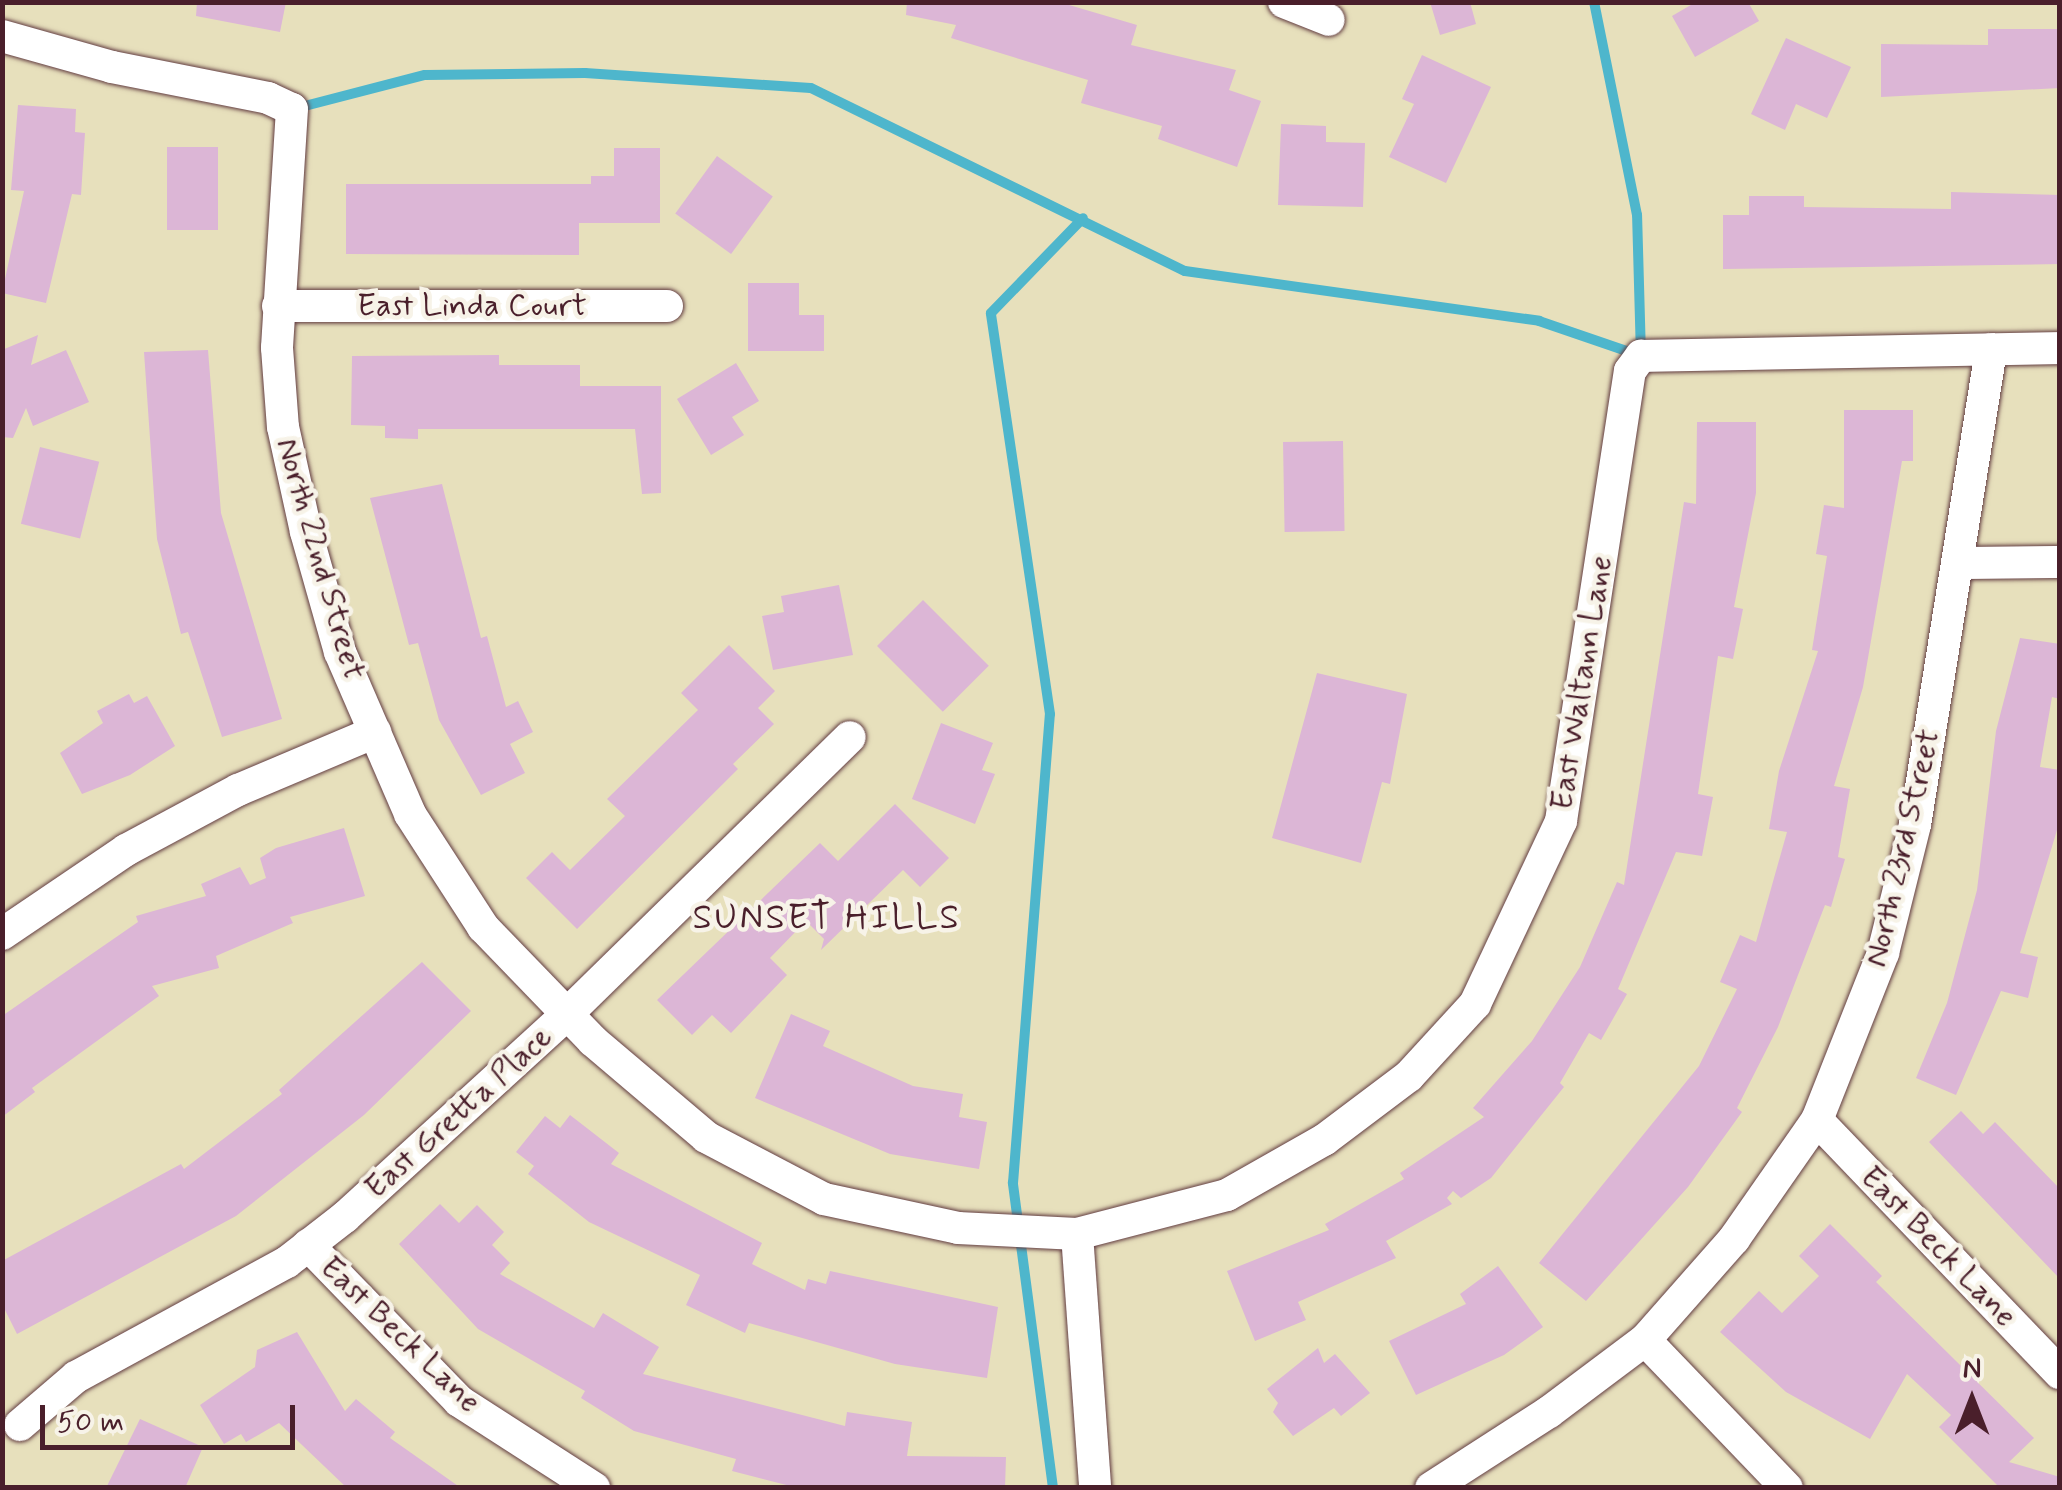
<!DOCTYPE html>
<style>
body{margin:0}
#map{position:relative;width:2062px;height:1490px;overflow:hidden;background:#e7e0bc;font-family:Mynerve,sans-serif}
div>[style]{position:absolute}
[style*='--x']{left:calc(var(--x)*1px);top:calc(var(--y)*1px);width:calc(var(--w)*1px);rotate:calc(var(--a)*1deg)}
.stream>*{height:10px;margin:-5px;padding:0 5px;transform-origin:5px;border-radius:5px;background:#4eb6cc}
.building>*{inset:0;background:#dcb6d6;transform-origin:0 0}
.roads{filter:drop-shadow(0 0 2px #623c41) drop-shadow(0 0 2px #623c41)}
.minor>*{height:32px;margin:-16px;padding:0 16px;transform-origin:16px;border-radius:16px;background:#fff}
span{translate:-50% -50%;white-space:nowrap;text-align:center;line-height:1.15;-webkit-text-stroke:9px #f7f3e8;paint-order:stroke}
.street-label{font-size:32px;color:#4a1f2b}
.neighbourhood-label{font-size:35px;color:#4a1f2b;letter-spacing:2.5px}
.frame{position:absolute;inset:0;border:5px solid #4a1f2b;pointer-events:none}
.north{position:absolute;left:1922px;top:1350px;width:100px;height:100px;-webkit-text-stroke:8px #f7f3e8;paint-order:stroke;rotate:0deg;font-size:28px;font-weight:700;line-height:40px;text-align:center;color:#4a1f2b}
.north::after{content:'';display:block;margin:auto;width:35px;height:45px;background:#4a1f2b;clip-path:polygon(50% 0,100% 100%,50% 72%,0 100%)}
.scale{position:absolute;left:40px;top:1405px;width:255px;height:45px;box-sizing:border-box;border:5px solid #4a1f2b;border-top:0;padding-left:12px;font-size:30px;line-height:35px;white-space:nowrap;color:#4a1f2b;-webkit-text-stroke:8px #f7f3e8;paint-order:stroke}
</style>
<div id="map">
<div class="stream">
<i style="--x:297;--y:108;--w:132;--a:-14.5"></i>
<i style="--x:425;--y:75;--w:160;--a:-0.7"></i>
<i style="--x:585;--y:73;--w:226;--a:3.8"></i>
<i style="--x:811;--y:88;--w:416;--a:26.1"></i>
<i style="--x:1185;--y:271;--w:358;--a:8"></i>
<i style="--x:1539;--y:321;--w:108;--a:18.9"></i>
<i style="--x:1641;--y:356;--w:141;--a:-91.6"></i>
<i style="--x:1637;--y:215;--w:217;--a:-101.4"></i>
<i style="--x:1053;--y:1488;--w:308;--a:-97.5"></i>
<i style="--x:1013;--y:1183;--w:470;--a:-85.5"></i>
<i style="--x:1050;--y:714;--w:405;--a:-98.4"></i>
<i style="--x:991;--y:313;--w:132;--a:-45.9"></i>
</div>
<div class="building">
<i style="clip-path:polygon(197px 2px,286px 2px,280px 32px,196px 16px)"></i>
<i style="clip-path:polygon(907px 2px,1059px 2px,1137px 25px,1131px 45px,1236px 70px,1229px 90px,1261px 101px,1237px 167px,1158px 139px,1162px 126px,1081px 103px,1088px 80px,951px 38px,956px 25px,906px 15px)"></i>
<i style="clip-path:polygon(1430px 2px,1470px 2px,1476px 24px,1440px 35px)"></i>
<i style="clip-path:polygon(1696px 2px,1748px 2px,1759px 21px,1695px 57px,1672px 16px)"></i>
<i style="clip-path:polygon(1988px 29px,2060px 29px,2060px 88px,1881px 97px,1881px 44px,1988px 45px)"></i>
<i style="clip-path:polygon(1786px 38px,1851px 67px,1827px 118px,1796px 104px,1785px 130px,1751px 114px)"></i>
<i style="clip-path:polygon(1422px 55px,1491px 87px,1446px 183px,1389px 157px,1414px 104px,1402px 99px)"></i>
<i style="clip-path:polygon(18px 105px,76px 109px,75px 132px,85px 133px,81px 195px,72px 194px,46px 303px,2px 293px,24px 191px,11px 190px)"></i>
<i style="clip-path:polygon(1281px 124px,1326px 126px,1326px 142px,1365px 143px,1363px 207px,1278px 205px)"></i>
<i style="left:167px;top:147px;width:51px;height:83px"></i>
<i style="clip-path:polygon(614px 148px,660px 148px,660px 223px,579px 223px,579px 255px,346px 254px,346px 184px,591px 184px,591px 176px,614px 176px)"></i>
<i style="left:717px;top:156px;width:69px;height:71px;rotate:36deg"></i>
<i style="clip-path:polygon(1951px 192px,2060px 195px,2060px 264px,1723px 269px,1723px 215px,1749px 215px,1749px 196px,1804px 196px,1804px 207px,1951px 209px)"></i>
<i style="clip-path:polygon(748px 283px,799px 283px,799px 315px,824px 315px,824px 351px,748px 351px)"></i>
<i style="clip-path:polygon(38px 335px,31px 365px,66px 350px,89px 402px,33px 426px,26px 408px,13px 438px,2px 437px,2px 350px)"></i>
<i style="clip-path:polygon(208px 350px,221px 513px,282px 719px,222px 737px,188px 632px,181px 634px,157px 539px,144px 352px)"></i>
<i style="clip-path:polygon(499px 355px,499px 365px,580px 365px,580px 386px,661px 386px,661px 493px,642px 494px,635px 429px,418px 429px,418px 439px,385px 438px,385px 426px,351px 425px,352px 356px)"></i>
<i style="clip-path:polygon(736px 363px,759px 401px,732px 417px,744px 435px,711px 455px,677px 399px)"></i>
<i style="clip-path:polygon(1844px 410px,1913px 410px,1913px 461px,1902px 461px,1863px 687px,1834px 786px,1850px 789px,1838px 857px,1845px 859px,1831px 907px,1825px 905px,1778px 1027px,1737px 1108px,1742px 1112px,1688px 1187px,1586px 1301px,1539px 1263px,1699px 1066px,1737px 989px,1720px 982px,1740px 935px,1756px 942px,1787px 832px,1769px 829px,1779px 771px,1818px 651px,1812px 650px,1827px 556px,1816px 554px,1824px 505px,1844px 508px)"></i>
<i style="clip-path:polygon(1697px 422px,1756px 422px,1756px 493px,1734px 607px,1743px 609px,1733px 659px,1718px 656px,1698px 794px,1713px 797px,1702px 856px,1676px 852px,1618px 989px,1627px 994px,1601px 1040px,1589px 1033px,1560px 1083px,1564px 1087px,1491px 1178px,1461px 1198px,1453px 1191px,1447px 1198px,1452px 1204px,1386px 1241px,1396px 1258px,1298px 1302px,1306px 1320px,1255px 1341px,1227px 1271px,1329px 1230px,1325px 1224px,1404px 1179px,1400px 1173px,1484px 1117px,1473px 1108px,1532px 1041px,1580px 967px,1617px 882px,1624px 885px,1684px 502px,1696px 504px)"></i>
<i style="left:1343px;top:441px;width:90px;height:60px;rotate:89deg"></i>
<i style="left:40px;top:447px;width:61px;height:79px;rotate:14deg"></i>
<i style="clip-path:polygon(442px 484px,481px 638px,487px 636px,506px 707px,518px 701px,533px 732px,510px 744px,525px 773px,481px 795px,439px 720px,418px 643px,409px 645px,370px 498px)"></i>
<i style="clip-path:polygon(839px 585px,853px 655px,773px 670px,762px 616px,784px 612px,781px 596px)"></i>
<i style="left:923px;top:600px;width:93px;height:65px;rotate:45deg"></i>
<i style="clip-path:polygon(2020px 638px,2060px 644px,2060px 699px,2052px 697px,2040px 767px,2060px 770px,2060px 820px,2020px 953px,2038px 957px,2028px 998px,2001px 991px,1956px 1095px,1916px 1078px,1947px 1003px,1977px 890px,1996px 731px)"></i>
<i style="clip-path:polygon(729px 645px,775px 691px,758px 708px,774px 724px,733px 764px,738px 769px,577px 929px,526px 878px,552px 852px,570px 870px,625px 816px,607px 799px,698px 710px,681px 693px)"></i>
<i style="clip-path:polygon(1317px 673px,1407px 694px,1390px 784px,1382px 782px,1361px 863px,1272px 838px)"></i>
<i style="clip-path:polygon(129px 694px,134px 703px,147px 696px,175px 746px,130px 775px,82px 794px,60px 753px,103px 723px,97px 711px)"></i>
<i style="clip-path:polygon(941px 723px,993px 743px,982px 770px,995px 774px,975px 824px,912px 799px)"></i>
<i style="clip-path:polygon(895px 804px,949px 858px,920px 887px,903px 870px,821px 950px,824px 939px,806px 921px,770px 958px,787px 975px,731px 1033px,712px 1015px,692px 1035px,657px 1000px,820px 843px,838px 861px)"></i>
<i style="clip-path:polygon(344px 828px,365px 896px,290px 917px,293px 923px,216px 956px,219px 968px,152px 986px,159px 996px,32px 1088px,35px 1092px,2px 1117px,2px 1016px,138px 922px,136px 916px,206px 896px,201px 884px,240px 867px,250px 885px,266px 878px,260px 858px,276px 848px)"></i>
<i style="clip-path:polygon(422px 962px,471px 1011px,364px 1115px,236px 1216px,17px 1334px,2px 1304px,2px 1261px,181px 1164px,184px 1169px,282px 1094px,279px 1090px)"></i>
<i style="clip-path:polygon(791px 1014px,830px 1031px,823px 1046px,913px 1086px,963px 1094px,959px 1117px,987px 1122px,979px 1169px,890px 1154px,755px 1098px)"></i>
<i style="clip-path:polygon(1961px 1111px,1983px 1134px,1995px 1122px,2060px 1189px,2060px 1279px,1929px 1142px)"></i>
<i style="clip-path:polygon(570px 1115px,619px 1153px,611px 1164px,762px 1243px,752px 1264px,805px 1290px,808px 1279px,826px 1284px,830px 1271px,998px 1307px,987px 1378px,895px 1364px,749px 1323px,745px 1333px,686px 1305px,700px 1275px,589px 1222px,528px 1174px,534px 1166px,516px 1152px,545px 1116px,560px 1128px)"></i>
<i style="clip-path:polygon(440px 1204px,459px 1223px,477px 1205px,504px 1232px,492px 1245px,510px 1263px,500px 1274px,594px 1328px,603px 1313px,659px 1347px,643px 1374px,845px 1426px,847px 1412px,912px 1422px,907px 1456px,1006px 1457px,1005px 1488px,798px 1488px,732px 1471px,736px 1459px,634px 1431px,581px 1398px,585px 1391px,478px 1329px,399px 1244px)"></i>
<i style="clip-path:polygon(1830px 1224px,1882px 1276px,1876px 1282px,2034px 1438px,2009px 1462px,2060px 1477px,2060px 1488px,2000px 1488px,1939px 1427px,1951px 1415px,1907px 1374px,1870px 1439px,1786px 1392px,1720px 1332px,1759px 1291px,1782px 1313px,1819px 1276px,1799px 1256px)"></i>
<i style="clip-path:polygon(1498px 1266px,1543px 1327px,1504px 1355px,1416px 1395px,1389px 1341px,1466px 1304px,1460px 1294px)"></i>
<i style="clip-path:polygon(297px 1332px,345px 1411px,356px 1399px,395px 1432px,390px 1438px,461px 1488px,347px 1488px,279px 1423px,246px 1442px,241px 1434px,224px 1444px,200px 1405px,255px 1367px,257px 1350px)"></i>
<i style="clip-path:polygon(1318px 1348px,1324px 1363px,1335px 1354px,1370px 1393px,1341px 1416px,1334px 1408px,1293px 1436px,1273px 1412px,1278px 1403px,1267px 1389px)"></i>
<i style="clip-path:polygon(140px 1419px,203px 1447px,185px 1488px,106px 1488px)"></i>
</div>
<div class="roads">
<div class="minor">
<i style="--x:1284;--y:2;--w:48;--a:21.8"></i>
<i style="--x:2;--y:36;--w:114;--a:15.7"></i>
<i style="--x:112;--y:67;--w:159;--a:11.2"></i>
<i style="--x:268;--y:98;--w:26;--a:25"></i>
<i style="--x:292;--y:109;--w:239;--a:93.6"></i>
<i style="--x:277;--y:348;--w:79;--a:85.7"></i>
<i style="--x:283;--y:427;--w:107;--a:77.6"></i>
<i style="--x:306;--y:532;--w:125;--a:74.2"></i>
<i style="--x:340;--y:652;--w:176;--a:66.6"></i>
<i style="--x:410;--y:814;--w:135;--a:57.1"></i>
<i style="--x:483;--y:927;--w:158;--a:46"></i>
<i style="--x:593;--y:1041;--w:148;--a:40.3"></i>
<i style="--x:706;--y:1137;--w:133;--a:27.7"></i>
<i style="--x:824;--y:1199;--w:137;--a:12.2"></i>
<i style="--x:958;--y:1228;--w:119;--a:2.9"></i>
<i style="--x:1077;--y:1234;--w:155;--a:-14.6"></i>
<i style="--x:1227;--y:1195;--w:112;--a:-29.6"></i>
<i style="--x:1324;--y:1140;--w:106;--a:-37"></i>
<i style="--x:1409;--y:1076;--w:98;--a:-47.5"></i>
<i style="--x:1475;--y:1004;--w:202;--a:-64.8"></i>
<i style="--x:1561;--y:821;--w:455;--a:-81.3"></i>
<i style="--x:1630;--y:371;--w:19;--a:-54"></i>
<i style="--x:1641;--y:356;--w:419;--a:-1.1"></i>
<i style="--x:278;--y:306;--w:389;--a:0"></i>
<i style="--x:1960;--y:563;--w:100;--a:-0.6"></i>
<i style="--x:2;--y:934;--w:150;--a:-34.1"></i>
<i style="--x:126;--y:850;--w:127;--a:-28.2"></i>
<i style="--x:238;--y:790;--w:149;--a:-22.9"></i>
<i style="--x:1817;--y:1120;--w:351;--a:46.2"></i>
<i style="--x:1077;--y:1234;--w:255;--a:85.9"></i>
<i style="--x:308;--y:1245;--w:217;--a:45.9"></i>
<i style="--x:459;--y:1401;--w:161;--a:32.8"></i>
<i style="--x:1645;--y:1340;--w:205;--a:46.2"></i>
<i style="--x:20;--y:1425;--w:74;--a:-40.6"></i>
<i style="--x:76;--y:1377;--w:240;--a:-28.6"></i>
<i style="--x:287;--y:1262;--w:73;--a:-37.8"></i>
<i style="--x:345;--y:1217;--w:299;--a:-42.4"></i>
<i style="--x:566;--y:1015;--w:397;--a:-44.4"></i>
<i style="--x:1431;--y:1488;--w:140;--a:-32.8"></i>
<i style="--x:1549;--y:1412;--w:120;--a:-36.9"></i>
<i style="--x:1645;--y:1340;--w:135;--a:-48.6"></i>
<i style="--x:1734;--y:1239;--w:145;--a:-55.1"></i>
<i style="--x:1817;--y:1120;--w:180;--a:-68.4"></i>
<i style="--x:1883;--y:953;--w:132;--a:-76"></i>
<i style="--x:1915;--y:825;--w:482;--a:-80.9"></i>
</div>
</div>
<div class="street-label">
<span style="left:472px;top:306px">East Linda Court</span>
<span style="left:320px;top:559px;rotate:74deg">North 22nd Street</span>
<span style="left:1582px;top:683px;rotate:-81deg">East Waltann Lane</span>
<span style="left:1903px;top:848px;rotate:-77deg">North 23rd Street</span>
<span style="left:459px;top:1113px;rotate:-42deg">East Gretta Place</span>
<span style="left:1938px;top:1247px;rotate:46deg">East Beck Lane</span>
<span style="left:400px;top:1335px;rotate:44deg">East Beck Lane</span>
</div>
<div class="neighbourhood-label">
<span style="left:827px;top:918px">SUNSET HILLS</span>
</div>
<div class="frame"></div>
<div class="north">N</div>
<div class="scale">50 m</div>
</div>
